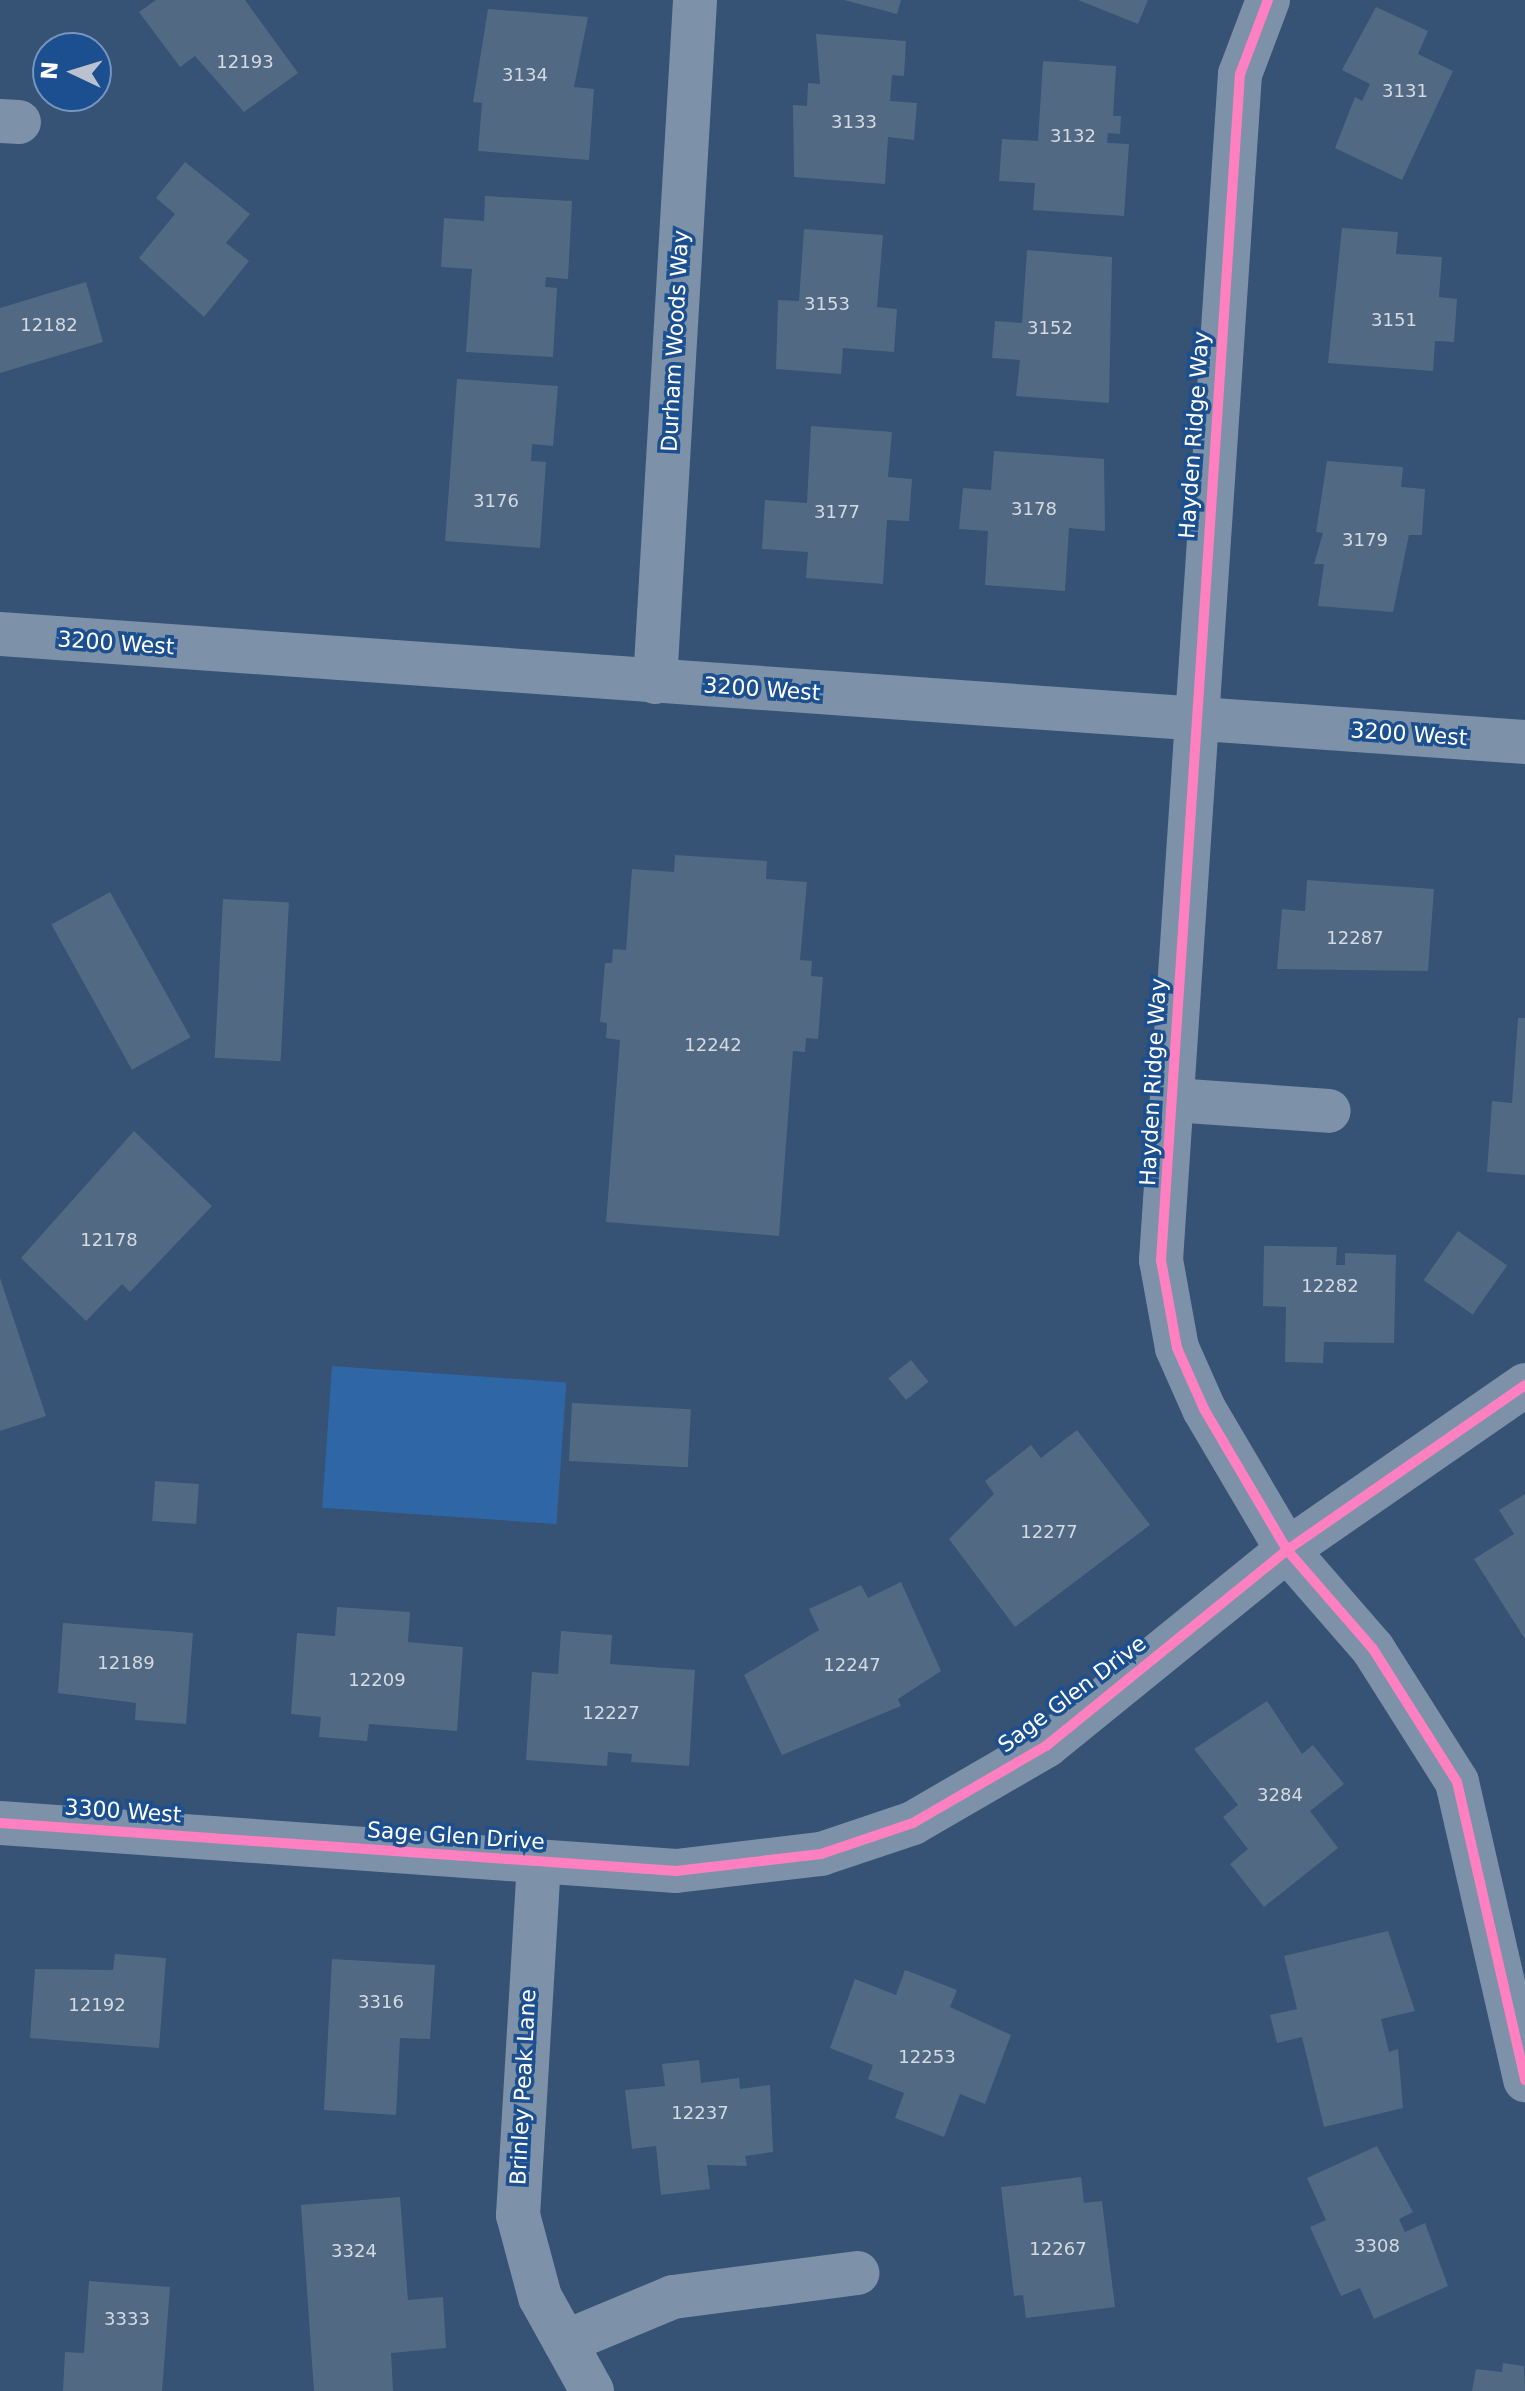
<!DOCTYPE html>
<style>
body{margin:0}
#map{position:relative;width:1525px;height:2391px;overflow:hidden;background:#365274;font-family:"DejaVu Sans",sans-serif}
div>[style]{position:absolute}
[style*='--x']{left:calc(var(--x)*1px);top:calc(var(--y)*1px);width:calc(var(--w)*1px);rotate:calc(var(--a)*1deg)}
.green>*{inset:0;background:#2f66a5;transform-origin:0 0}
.building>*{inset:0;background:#526984;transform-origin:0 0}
.minor>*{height:44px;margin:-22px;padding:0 22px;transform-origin:22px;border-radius:22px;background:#7d92a8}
.cycleway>*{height:10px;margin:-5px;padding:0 5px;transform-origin:5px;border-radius:5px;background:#ff80c0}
span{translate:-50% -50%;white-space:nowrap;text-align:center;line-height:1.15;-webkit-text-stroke:7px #1b4f8f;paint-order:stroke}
.number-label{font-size:18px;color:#d4dae0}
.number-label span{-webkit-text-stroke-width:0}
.street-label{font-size:22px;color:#fff}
.north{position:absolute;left:32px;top:32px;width:80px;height:80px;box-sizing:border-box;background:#1b4f8f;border:2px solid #7695bc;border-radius:50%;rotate:274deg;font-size:22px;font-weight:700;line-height:32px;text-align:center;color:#fff}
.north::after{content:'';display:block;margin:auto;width:28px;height:36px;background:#b9c2ce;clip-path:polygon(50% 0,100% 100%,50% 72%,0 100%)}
</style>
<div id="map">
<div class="green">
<i style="left:332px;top:1366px;width:235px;height:142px;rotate:4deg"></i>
</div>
<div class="building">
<i style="clip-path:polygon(156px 0,245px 0,298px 73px,244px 112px,195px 56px,180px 67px,139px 12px)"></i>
<i style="clip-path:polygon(844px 0,901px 0,897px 14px)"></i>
<i style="clip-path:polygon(1078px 0,1148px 0,1138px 24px)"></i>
<i style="clip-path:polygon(1376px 7px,1428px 31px,1418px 54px,1453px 71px,1402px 180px,1335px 148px,1355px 97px,1362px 101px,1370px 84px,1342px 70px)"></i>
<i style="clip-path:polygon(488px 9px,588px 17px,574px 87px,594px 89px,589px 160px,478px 151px,482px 103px,473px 102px)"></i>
<i style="clip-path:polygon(816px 34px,906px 41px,904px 76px,892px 75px,890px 101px,917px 103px,914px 140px,888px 137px,885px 184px,794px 177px,793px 105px,807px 106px,808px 83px,820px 84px)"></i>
<i style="clip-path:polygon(1043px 61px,1116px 66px,1113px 116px,1121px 116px,1120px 134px,1108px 133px,1107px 143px,1129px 144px,1124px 216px,1033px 210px,1035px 183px,999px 181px,1002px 139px,1038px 141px)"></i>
<i style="clip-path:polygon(185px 162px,250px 214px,226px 243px,249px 261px,204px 317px,139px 258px,175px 214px,156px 198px)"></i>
<i style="clip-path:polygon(485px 196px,572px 201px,568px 279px,546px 277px,545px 287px,557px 288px,553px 357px,466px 352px,472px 269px,441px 267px,444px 218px,484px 221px)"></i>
<i style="clip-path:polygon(1342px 228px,1398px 232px,1396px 254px,1442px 257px,1439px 297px,1457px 299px,1454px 342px,1435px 341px,1433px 371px,1328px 363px)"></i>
<i style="clip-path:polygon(804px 229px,883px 235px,877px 307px,897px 309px,894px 352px,843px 348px,841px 374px,776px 369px,778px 300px,799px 301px)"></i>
<i style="clip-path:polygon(1027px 250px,1112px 257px,1109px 403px,1016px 396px,1020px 360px,992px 358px,995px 321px,1022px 323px)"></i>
<i style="clip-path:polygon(86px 282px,103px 342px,0 373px,0 308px)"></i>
<i style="clip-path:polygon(457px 379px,558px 386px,553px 446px,532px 444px,531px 461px,546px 462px,540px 548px,445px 541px)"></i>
<i style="clip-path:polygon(811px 426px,892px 432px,888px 477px,912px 479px,909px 521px,887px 520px,883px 584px,806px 578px,808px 552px,762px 549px,765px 500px,807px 503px)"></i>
<i style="clip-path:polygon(994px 451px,1104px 459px,1105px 531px,1069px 528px,1065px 591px,985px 585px,988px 531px,959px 529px,963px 488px,991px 490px)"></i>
<i style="clip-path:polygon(1327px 461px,1403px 467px,1401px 487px,1425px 489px,1422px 535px,1409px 535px,1393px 612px,1318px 606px,1324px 564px,1314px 564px,1323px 533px,1316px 532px)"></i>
<i style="clip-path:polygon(675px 855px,767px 861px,766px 879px,807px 882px,800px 960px,812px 961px,811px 976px,823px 977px,818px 1039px,806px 1038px,805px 1052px,793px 1051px,779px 1236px,606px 1222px,620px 1040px,606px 1038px,607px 1023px,600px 1022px,605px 963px,612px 963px,613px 949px,626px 950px,632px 869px,674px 872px)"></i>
<i style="clip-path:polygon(1307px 880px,1434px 889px,1428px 971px,1277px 969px,1282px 909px,1305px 911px)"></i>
<i style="left:110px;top:892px;width:166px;height:67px;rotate:61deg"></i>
<i style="left:223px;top:899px;width:66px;height:159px;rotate:3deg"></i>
<i style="clip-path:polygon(1518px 1018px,1525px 1018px,1525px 1175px,1487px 1172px,1492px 1101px,1512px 1103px)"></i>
<i style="clip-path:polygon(134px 1131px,212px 1206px,130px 1292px,122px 1284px,86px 1321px,21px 1258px)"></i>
<i style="left:1458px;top:1231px;width:60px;height:60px;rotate:35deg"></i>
<i style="clip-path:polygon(1264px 1246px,1337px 1247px,1336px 1265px,1345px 1265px,1345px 1253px,1396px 1255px,1394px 1343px,1324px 1342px,1323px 1363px,1285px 1362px,1286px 1307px,1263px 1306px)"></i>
<i style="clip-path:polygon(0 1278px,46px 1416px,0 1431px)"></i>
<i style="left:911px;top:1360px;width:28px;height:29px;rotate:51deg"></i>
<i style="left:572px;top:1403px;width:119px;height:58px;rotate:3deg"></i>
<i style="clip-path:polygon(1077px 1430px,1150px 1525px,1015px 1627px,949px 1539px,994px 1494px,985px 1481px,1031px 1445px,1041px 1458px)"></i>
<i style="left:155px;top:1481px;width:44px;height:40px;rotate:4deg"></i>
<i style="clip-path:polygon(1525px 1494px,1525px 1639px,1474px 1559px,1514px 1534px,1499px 1510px)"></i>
<i style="clip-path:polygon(901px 1582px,941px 1671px,898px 1699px,901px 1706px,782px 1755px,744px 1675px,819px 1630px,809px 1609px,861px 1585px,868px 1598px)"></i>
<i style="clip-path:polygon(337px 1607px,410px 1612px,408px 1642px,463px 1647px,457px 1731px,369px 1724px,367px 1741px,319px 1737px,321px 1717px,291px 1714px,297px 1633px,335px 1636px)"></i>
<i style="clip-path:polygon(63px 1623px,193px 1633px,186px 1724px,135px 1720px,136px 1703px,58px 1693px)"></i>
<i style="clip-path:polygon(561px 1631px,612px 1635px,610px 1664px,695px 1670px,689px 1766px,631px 1762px,632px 1754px,608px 1752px,607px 1766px,526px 1760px,532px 1672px,558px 1674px)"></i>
<i style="clip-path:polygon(1267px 1701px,1302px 1754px,1313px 1745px,1344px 1784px,1310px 1811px,1338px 1848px,1264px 1907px,1230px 1864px,1248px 1849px,1223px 1817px,1238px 1805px,1194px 1749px)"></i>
<i style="clip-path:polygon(1388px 1931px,1415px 2011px,1381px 2019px,1389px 2052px,1398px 2049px,1403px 2108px,1324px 2127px,1302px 2037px,1277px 2043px,1270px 2015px,1297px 2009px,1284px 1956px)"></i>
<i style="clip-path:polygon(115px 1954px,166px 1958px,159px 2048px,30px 2038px,35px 1969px,113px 1970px)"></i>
<i style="clip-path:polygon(332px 1959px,435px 1965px,430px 2039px,400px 2038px,396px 2115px,324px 2110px)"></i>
<i style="clip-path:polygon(905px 1970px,957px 1990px,950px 2007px,1011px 2035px,985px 2104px,960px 2094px,944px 2137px,895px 2118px,904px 2093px,868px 2079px,873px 2065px,830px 2048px,855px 1979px,896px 1995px)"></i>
<i style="clip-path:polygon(699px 2060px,701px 2083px,739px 2078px,740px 2089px,770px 2085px,773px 2152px,745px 2156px,747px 2166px,707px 2165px,710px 2189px,661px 2195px,656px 2146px,632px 2149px,625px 2090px,665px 2086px,662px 2064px)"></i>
<i style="clip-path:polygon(1377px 2146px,1413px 2212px,1399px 2219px,1405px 2232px,1425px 2223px,1448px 2286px,1374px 2319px,1360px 2288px,1341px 2296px,1310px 2227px,1326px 2220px,1307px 2178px)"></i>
<i style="clip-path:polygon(1081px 2177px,1084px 2203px,1102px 2201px,1115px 2307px,1026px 2318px,1023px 2295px,1014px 2296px,1001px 2187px)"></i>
<i style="clip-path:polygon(400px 2197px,408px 2300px,443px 2297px,446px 2348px,391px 2353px,393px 2391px,314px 2391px,301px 2205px)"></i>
<i style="clip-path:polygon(89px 2281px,170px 2287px,162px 2391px,63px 2391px,65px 2352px,84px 2353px)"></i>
<i style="clip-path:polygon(1503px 2363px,1524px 2366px,1525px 2391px,1472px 2391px,1476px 2369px,1502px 2372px)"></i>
</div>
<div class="minor">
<i style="--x:1268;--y:0;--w:79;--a:110.7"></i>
<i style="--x:1240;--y:74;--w:1189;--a:93.81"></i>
<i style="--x:1161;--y:1260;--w:89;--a:79.7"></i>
<i style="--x:1177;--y:1348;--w:67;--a:66.1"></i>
<i style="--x:1204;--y:1409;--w:164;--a:59.5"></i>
<i style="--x:1287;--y:1550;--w:131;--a:49"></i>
<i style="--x:1373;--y:1649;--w:157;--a:57.7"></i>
<i style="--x:1457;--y:1782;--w:306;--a:77.1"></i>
<i style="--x:0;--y:121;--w:19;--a:3"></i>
<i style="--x:0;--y:634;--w:1529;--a:4.05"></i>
<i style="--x:655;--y:682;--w:683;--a:-86.64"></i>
<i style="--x:1173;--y:1100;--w:156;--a:4"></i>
<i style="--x:0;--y:1823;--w:678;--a:4.06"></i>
<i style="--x:676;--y:1871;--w:146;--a:-6.7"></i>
<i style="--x:821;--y:1854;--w:97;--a:-18.6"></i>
<i style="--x:913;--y:1823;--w:154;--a:-30.1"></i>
<i style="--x:1046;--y:1746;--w:311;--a:-39.1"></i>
<i style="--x:1287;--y:1550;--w:290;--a:-34.7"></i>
<i style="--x:539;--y:1862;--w:354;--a:93.4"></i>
<i style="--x:518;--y:2215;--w:85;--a:75"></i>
<i style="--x:540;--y:2297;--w:107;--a:61"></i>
<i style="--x:565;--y:2342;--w:117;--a:-22.6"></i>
<i style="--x:673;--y:2297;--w:186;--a:-7.4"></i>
</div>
<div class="cycleway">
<i style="--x:1268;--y:0;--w:79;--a:110.7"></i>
<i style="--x:1240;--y:74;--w:1189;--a:93.81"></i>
<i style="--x:1161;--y:1260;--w:89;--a:79.7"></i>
<i style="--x:1177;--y:1348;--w:67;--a:66.1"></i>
<i style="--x:1204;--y:1409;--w:164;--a:59.5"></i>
<i style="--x:1287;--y:1550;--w:131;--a:49"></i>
<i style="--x:1373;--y:1649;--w:157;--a:57.7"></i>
<i style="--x:1457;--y:1782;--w:306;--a:77.1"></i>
<i style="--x:0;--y:1823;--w:678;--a:4.06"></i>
<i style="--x:676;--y:1871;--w:146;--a:-6.7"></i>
<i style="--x:821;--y:1854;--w:97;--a:-18.6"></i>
<i style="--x:913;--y:1823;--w:154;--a:-30.1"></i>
<i style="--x:1046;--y:1746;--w:311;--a:-39.1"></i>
<i style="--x:1287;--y:1550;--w:290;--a:-34.7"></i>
</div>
<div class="number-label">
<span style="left:245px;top:62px">12193</span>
<span style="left:525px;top:75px">3134</span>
<span style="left:1405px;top:91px">3131</span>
<span style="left:854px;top:122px">3133</span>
<span style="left:1073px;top:136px">3132</span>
<span style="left:827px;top:304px">3153</span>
<span style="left:1394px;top:320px">3151</span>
<span style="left:49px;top:325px">12182</span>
<span style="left:1050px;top:328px">3152</span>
<span style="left:496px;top:501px">3176</span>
<span style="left:1034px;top:509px">3178</span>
<span style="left:837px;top:512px">3177</span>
<span style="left:1365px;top:540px">3179</span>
<span style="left:1355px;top:938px">12287</span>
<span style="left:713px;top:1045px">12242</span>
<span style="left:109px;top:1240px">12178</span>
<span style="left:1330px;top:1286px">12282</span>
<span style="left:1049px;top:1532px">12277</span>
<span style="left:126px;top:1663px">12189</span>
<span style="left:852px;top:1665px">12247</span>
<span style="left:377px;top:1680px">12209</span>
<span style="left:611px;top:1713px">12227</span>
<span style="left:1280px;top:1795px">3284</span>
<span style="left:381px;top:2002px">3316</span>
<span style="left:97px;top:2005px">12192</span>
<span style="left:927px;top:2057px">12253</span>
<span style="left:700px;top:2113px">12237</span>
<span style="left:1377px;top:2246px">3308</span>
<span style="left:1058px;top:2249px">12267</span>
<span style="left:354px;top:2251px">3324</span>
<span style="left:127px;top:2319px">3333</span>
</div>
<div class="street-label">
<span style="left:675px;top:341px;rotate:-87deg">Durham Woods Way</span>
<span style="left:1194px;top:435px;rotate:-86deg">Hayden Ridge Way</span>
<span style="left:116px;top:643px;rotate:4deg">3200 West</span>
<span style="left:762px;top:689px;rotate:4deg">3200 West</span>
<span style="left:1409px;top:734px;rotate:4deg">3200 West</span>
<span style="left:1153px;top:1082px;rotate:-87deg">Hayden Ridge Way</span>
<span style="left:1072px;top:1694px;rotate:-37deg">Sage Glen Drive</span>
<span style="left:123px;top:1811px;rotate:4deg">3300 West</span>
<span style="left:456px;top:1836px;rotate:4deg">Sage Glen Drive</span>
<span style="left:523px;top:2087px;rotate:-87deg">Brinley Peak Lane</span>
</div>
<div class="north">N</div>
</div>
